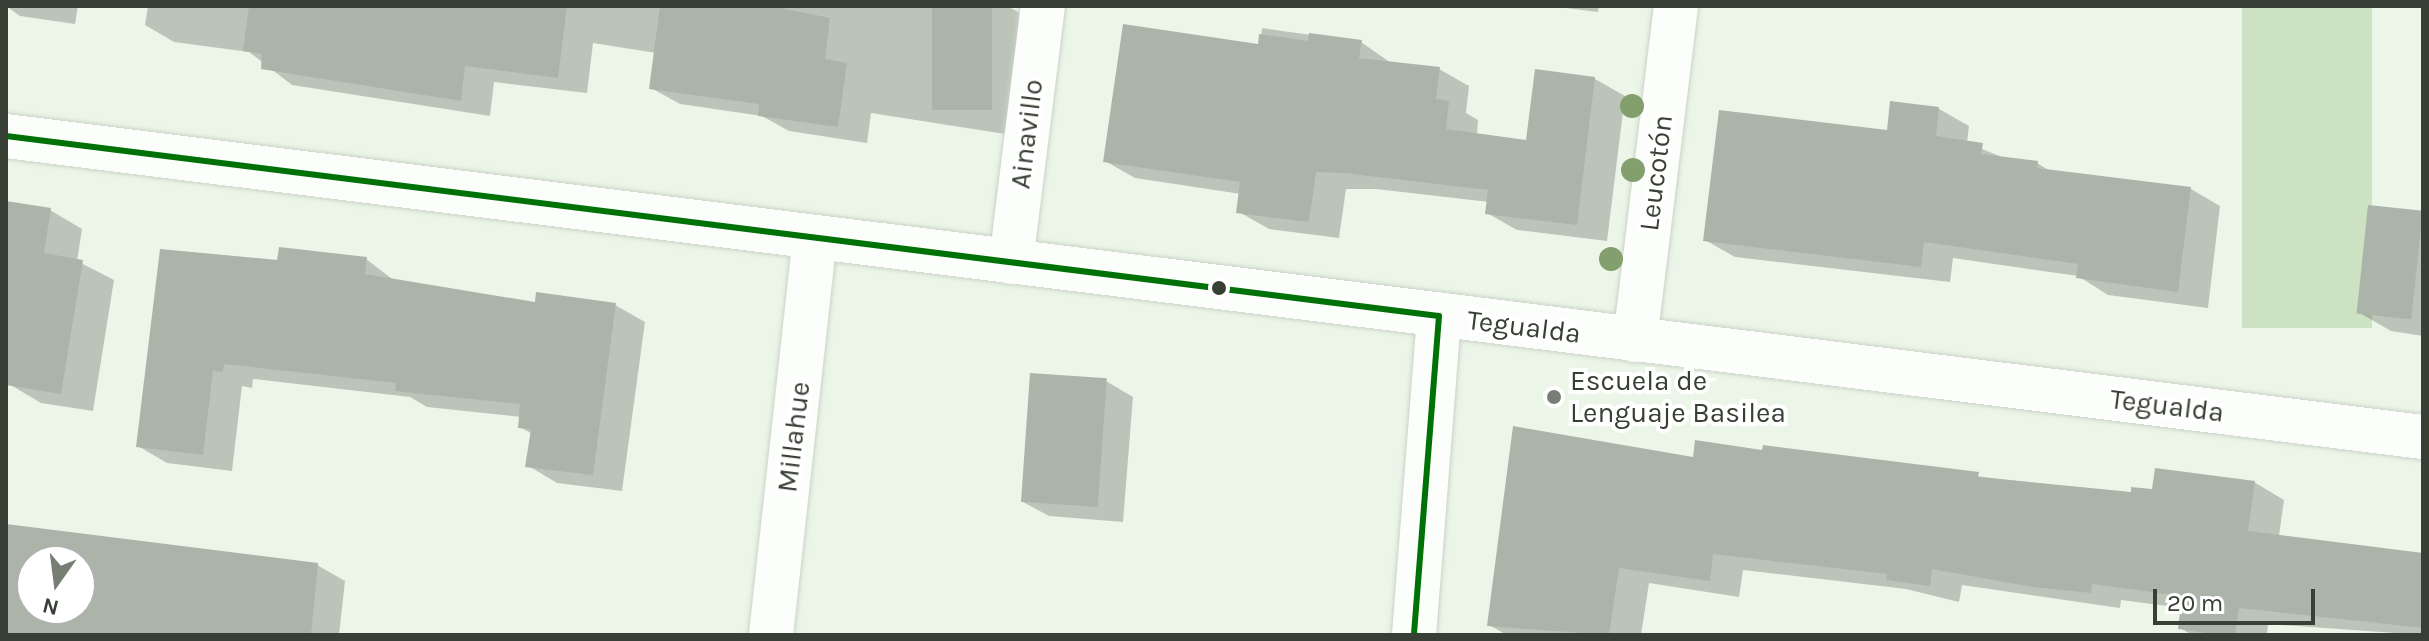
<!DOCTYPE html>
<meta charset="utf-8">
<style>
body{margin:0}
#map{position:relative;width:2429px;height:641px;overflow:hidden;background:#ecf6e8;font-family:Karla,sans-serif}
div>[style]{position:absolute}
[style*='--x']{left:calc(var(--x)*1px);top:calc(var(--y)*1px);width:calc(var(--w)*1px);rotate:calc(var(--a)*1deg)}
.green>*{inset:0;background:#cde2c3;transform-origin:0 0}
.shadow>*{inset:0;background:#0003}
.building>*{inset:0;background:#acb4a9;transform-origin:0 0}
.roads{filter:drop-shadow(0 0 2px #cbd3c8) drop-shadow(0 0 2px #cbd3c8)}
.minor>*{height:44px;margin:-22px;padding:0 22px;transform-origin:22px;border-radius:22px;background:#fcfefc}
.bus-1>*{height:6px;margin:-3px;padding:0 3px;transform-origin:3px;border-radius:3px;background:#007106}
.trees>*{width:24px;height:24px;margin:-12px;border-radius:50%;background:#829f6d}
.dots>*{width:22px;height:22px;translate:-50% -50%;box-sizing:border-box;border:4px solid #fff;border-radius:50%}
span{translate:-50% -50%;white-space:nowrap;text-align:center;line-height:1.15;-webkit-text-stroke:8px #fff;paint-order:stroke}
.street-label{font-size:28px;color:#383f35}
.poi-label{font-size:28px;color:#383f35}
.left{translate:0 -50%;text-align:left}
.frame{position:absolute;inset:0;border:8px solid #383f35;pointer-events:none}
.north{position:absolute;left:16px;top:545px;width:80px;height:80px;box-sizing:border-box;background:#fff;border:2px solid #afb2ae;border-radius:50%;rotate:194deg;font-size:22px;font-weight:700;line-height:32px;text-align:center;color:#383f35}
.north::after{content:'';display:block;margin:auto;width:28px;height:36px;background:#777f74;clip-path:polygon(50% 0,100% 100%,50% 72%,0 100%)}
.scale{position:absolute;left:2153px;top:589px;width:162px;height:36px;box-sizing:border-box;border:4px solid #383f35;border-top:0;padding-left:10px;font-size:24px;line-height:28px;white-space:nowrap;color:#383f35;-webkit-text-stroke:6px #fff;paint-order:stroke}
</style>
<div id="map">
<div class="green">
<i style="left:2242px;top:6px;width:130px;height:322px"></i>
</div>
<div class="shadow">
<i style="clip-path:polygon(6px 6px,78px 6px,75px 24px,20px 16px)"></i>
<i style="clip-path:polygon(148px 6px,1007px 6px,1022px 14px,1005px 134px,871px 113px,867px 143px,789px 131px,762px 116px,680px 104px,651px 88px,656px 53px,593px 43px,587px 93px,494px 82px,490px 116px,292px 85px,249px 52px,174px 42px,145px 25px)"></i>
<i style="clip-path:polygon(1549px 6px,1599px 6px,1598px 12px)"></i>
<i style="clip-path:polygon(1262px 28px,1361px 42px,1391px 63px,1439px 69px,1469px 86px,1466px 113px,1478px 120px,1477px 135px,1528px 142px,1537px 72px,1595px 79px,1625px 96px,1607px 241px,1517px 230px,1487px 213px,1489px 202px,1376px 189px,1346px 189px,1339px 238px,1269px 229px,1239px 212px,1241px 194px,1135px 178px,1105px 161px,1260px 46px)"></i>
<i style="clip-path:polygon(1892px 104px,1939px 109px,1969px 126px,1967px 143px,2007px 159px,2037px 163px,2052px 172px,2191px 189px,2220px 206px,2208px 308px,2108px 295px,2078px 276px,1953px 258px,1950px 282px,1735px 257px,1705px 240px,1888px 132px)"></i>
<i style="clip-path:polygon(6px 204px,50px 210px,82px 229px,77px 261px,114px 280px,93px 411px,41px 403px,9px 384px)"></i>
<i style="clip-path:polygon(2369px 207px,2423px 213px,2423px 336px,2391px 331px,2358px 312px)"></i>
<i style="clip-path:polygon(366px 259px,395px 281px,536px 304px,615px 305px,645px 322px,622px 491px,557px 483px,527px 465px,532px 434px,520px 427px,521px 417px,427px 407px,410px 397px,253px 379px,252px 388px,242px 386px,232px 471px,167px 463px,138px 446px,279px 263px)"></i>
<i style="clip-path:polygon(1106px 381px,1133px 397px,1123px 522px,1049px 516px,1021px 501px)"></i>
<i style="clip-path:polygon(1764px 452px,2132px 494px,2254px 482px,2284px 500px,2279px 536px,2423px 555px,2423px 635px,2268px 624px,2267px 635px,2192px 635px,2180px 628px,2183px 608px,2121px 600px,2120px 608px,1962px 585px,1959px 602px,1906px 589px,1743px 570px,1739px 597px,1649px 583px,1641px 635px,1507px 635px,1489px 625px,1695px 460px)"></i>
<i style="clip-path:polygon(evenodd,6px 526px,317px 565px,345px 581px,339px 635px,6px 635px,6px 526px,32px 561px,80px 561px,80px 609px,32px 609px,32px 561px)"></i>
</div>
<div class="building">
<i style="clip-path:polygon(249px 6px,567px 6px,558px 78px,465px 66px,461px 101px,261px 69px,262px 54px,243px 51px)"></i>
<i style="clip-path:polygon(660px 6px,770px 6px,830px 18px,825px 59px,847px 63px,838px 127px,758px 116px,759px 104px,649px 89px)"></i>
<i style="left:932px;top:6px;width:60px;height:104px"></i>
<i style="clip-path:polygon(1123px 24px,1258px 44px,1259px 34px,1308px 41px,1309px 33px,1362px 40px,1359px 58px,1440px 67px,1436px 99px,1449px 101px,1446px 129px,1526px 140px,1535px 69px,1595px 77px,1577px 225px,1485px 214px,1488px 190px,1344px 173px,1316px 172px,1309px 222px,1236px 213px,1240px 182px,1103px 162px)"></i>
<i style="clip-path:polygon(1890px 101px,1939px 107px,1936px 136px,1983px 143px,1981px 154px,2038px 161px,2037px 168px,2191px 187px,2178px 292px,2076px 278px,2078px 264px,1924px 242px,1921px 267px,1703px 241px,1719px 110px,1887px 130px)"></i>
<i style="clip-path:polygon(6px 201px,51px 208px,44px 253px,83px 260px,61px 394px,6px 385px)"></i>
<i style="left:2368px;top:205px;width:55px;height:109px;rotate:6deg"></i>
<i style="clip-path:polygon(279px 247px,367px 257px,365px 274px,535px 302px,536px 292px,616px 303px,593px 475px,525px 467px,531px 429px,518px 428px,520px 404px,395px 391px,396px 383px,224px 364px,223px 372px,213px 371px,203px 455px,136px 447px,160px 249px,277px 260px)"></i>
<i style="left:1030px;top:373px;width:77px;height:129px;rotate:4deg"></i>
<i style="clip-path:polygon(1513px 426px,1693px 457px,1695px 440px,1762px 450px,1763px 445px,1979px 472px,1978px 477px,2131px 492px,2131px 487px,2152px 489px,2155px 468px,2255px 481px,2248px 531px,2423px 553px,2423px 628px,2239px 608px,2235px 635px,2220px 635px,2178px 629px,2182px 596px,2092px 584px,2091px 593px,2033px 587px,1932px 569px,1930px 586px,1886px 580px,1887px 574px,1713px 554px,1710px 581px,1619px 568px,1609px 635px,1487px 626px)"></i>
<i style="clip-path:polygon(evenodd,6px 524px,318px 563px,311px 635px,6px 635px,6px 524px,32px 561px,80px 561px,80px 609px,32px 609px,32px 561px)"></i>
</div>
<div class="roads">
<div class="minor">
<i style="--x:6;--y:136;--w:2436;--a:7.1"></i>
<i style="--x:1011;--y:262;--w:258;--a:-82.9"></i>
<i style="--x:1635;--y:340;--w:337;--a:-83"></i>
<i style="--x:771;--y:635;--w:398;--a:-83.7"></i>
<i style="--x:1414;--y:635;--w:320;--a:-85.5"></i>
</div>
</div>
<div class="bus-1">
<i style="--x:6;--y:136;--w:1444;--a:7.16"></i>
<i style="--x:1439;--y:316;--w:320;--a:94.5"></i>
</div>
<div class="trees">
<i style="left:1632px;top:106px"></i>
<i style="left:1633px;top:170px"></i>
<i style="left:1611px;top:259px"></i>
</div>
<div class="dots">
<i style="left:1219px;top:288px;background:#383f35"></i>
<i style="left:1554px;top:397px;background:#777f74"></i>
</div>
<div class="street-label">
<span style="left:1027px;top:134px;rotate:-83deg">Ainavillo</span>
<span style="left:1656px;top:173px;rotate:-83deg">Leucotón</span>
<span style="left:1524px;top:327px;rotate:7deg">Tegualda</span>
<span style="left:2167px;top:406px;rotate:7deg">Tegualda</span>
<span style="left:794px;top:437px;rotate:-83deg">Millahue</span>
</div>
<div class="poi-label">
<span class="left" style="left:1570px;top:397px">Escuela de<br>Lenguaje Basilea</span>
</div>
<div class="frame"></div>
<div class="north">N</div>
<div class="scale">20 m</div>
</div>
